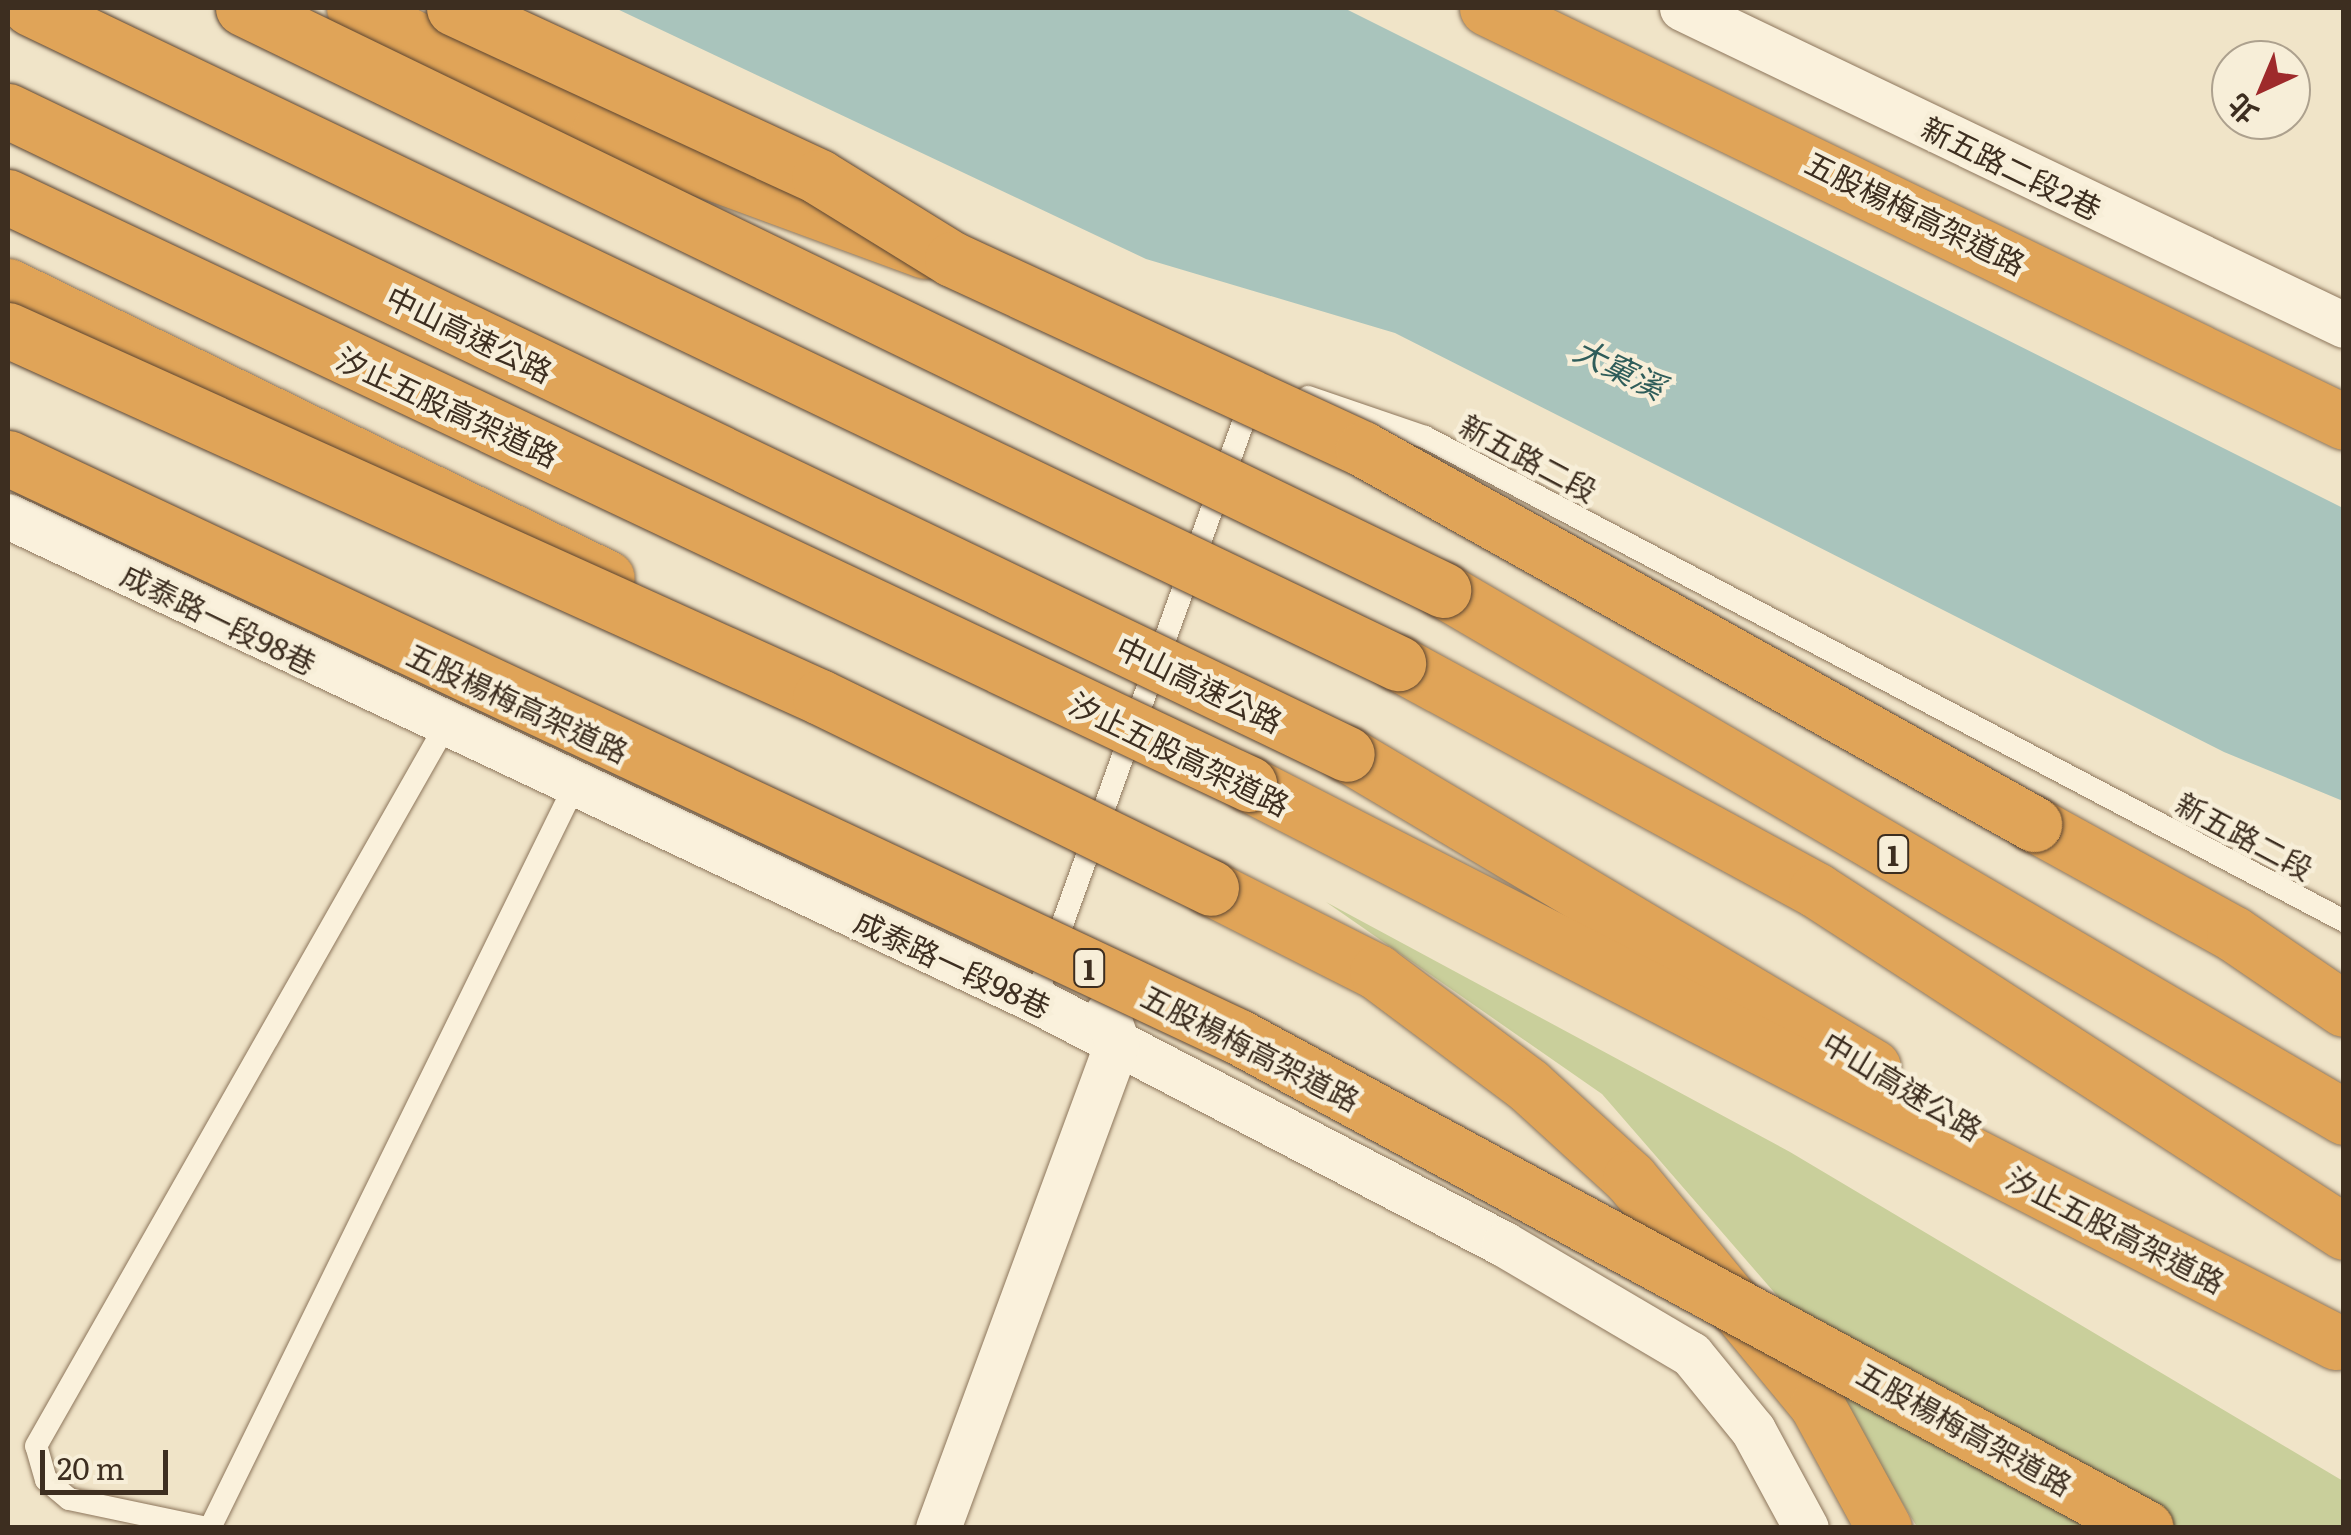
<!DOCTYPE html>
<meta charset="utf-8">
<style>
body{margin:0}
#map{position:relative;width:2351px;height:1535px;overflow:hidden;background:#f0e4c8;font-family:Literata,"Noto Sans TC",serif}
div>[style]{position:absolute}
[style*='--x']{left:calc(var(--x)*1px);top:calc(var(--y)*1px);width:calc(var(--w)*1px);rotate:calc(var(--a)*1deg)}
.green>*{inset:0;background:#c9cf9b}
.water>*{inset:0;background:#a9c4bc}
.roads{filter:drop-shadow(0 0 2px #8d765c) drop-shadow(0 0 2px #8d765c)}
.service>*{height:22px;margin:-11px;padding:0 11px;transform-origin:11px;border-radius:11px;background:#faf1dc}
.minor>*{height:45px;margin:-22.5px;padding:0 22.5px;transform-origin:22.5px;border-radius:22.5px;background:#faf1dc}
.motorway>*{height:55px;margin:-27.5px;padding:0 27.5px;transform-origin:27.5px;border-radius:27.5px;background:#e0a458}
.bridges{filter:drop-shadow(0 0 2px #5b4430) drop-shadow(0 0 2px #5b4430)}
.motorway-bridge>*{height:55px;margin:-27.5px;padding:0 27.5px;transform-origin:27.5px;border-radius:27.5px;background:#e0a458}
span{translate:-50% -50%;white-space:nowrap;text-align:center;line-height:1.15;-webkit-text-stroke:9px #f7eed8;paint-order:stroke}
.shield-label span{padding:2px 8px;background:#f7eed8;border:2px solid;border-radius:8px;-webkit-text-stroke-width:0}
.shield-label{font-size:28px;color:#3d2e20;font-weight:700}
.street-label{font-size:30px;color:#3d2e20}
.water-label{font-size:32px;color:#2f5d5a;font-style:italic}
.frame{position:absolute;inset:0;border:10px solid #3d2e20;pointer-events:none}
.north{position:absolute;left:2211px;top:40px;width:100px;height:100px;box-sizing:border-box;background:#f7eed8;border:2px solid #ada18e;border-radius:50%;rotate:224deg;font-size:28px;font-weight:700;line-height:40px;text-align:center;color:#3d2e20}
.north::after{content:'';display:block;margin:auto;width:35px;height:45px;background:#9e2a2b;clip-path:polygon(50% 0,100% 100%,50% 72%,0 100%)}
.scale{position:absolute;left:40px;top:1450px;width:128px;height:45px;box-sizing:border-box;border:5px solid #3d2e20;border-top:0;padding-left:12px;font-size:30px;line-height:35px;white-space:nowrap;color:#3d2e20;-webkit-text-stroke:8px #f7eed8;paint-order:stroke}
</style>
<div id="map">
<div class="green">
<i style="clip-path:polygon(1326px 902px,1790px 1152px,2343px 1481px,2343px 1527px,1917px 1527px,1780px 1299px,1602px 1094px)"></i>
</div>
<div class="water">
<i style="clip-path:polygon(615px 8px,1344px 8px,2343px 508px,2343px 801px,2224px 752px,1395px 333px,1146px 259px)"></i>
</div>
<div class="roads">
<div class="service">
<i style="--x:1308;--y:397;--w:124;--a:18.9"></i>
<i style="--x:1425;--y:437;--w:1039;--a:27.77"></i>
<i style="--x:1035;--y:1000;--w:640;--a:-70.18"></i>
<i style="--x:207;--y:1528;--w:141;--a:-168.1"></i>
<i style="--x:69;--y:1499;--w:30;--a:-140"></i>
<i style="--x:46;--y:1480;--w:35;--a:-106"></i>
<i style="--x:36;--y:1446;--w:829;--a:-60.38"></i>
<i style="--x:210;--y:1528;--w:828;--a:-63.84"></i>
</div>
<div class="minor">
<i style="--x:1682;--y:8;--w:734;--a:25.59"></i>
<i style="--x:8;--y:516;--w:1135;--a:25.23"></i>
<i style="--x:1035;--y:1000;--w:529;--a:27.49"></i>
<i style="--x:1504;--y:1244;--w:217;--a:30.5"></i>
<i style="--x:1691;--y:1354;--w:98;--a:50.8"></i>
<i style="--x:1753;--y:1430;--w:111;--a:61.6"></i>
<i style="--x:938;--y:1528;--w:517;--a:-69.74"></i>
<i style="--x:1117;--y:1043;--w:31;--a:-109"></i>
</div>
<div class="motorway">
<i style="--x:354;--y:8;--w:274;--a:26.7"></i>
<i style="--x:599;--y:131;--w:347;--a:20.2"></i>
<i style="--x:1487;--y:8;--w:952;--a:25.78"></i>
<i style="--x:8;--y:286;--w:666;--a:25.99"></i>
<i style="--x:1443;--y:590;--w:1044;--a:30.32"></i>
<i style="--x:1398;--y:663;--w:476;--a:28.5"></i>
<i style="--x:1816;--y:890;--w:629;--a:32.93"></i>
<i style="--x:1347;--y:754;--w:612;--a:30.76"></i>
<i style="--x:1249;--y:784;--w:1222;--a:27.17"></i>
<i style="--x:2034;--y:824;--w:228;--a:28.8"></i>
<i style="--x:2234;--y:934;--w:133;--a:34.3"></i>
<i style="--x:1211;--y:888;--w:186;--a:26.8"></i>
<i style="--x:1377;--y:972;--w:189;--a:36.8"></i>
<i style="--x:1528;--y:1085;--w:138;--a:42.4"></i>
<i style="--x:1630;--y:1178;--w:294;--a:50.5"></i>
<i style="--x:1817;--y:1405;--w:140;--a:61.4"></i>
</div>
</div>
<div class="bridges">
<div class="motorway-bridge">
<i style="--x:30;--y:8;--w:1517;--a:25.59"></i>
<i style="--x:243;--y:8;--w:1334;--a:25.87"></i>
<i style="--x:454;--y:8;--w:402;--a:24.8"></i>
<i style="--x:819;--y:177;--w:156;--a:31.7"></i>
<i style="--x:952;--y:259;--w:453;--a:24.8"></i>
<i style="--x:1363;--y:449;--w:769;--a:29.2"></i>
<i style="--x:8;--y:111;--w:1485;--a:25.65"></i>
<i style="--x:8;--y:197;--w:1373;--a:25.31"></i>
<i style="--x:8;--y:330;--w:891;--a:24.32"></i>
<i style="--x:820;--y:697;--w:435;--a:26"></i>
<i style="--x:8;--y:458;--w:1360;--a:25.19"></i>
<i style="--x:1239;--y:1037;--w:1031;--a:28.43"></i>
</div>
</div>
<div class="shield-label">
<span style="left:1893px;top:854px">1</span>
<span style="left:1089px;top:968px">1</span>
</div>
<div class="street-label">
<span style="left:2012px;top:167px;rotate:26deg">新五路二段2巷</span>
<span style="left:1916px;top:212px;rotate:26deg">五股楊梅高架道路</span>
<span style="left:470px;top:333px;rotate:26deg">中山高速公路</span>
<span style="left:448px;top:406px;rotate:25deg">汐止五股高架道路</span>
<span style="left:1529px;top:457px;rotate:28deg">新五路二段</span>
<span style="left:219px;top:618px;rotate:26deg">成泰路一段98巷</span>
<span style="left:1200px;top:683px;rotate:26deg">中山高速公路</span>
<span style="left:518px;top:702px;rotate:25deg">五股楊梅高架道路</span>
<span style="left:1180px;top:753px;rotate:26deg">汐止五股高架道路</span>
<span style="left:2245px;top:835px;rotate:28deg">新五路二段</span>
<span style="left:953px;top:963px;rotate:25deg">成泰路一段98巷</span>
<span style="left:1251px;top:1047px;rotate:27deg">五股楊梅高架道路</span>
<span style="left:1903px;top:1085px;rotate:31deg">中山高速公路</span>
<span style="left:2116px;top:1229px;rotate:27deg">汐止五股高架道路</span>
<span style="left:1965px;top:1428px;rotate:29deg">五股楊梅高架道路</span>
</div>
<div class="water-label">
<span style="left:1620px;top:367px;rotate:26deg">大窠溪</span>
</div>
<div class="frame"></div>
<div class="north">北</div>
<div class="scale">20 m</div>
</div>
